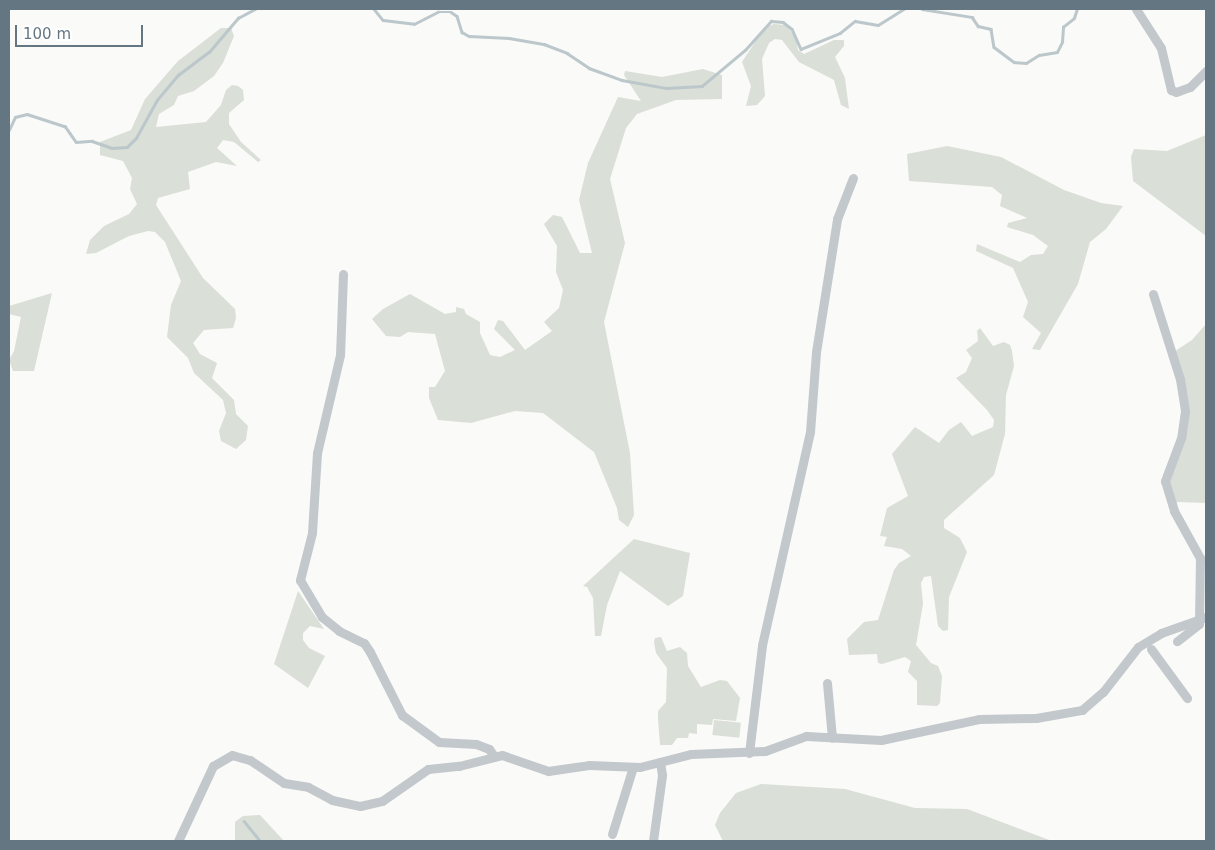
<!DOCTYPE html>
<style>
body{margin:0}
#map{position:relative;width:1215px;height:850px;overflow:hidden;background:#fafaf8;font-family:"DejaVu Sans",sans-serif}
div>[style]{position:absolute}
[style*='--x']{left:calc(var(--x)*1px);top:calc(var(--y)*1px);width:calc(var(--w)*1px);rotate:calc(var(--a)*1deg)}
.green>*{inset:0;background:#dadfd7;transform-origin:0 0}
.stream>*{height:2.5px;margin:-1.25px;padding:0 1.25px;transform-origin:1.25px;border-radius:1.25px;background:#bbc7cb}
.street>*{height:9px;margin:-4.5px;padding:0 4.5px;transform-origin:4.5px;border-radius:4.5px;background:#c3c8cc}
span{translate:-50% -50%;white-space:nowrap;text-align:center;line-height:1.15;-webkit-text-stroke:5px #fff;paint-order:stroke}
.frame{position:absolute;inset:0;border:10px solid #657683;pointer-events:none}
.scale{position:absolute;left:15px;top:25px;width:128px;height:22px;box-sizing:border-box;border:2px solid #657683;border-top:0;padding-left:6px;font-size:15px;line-height:18px;white-space:nowrap;color:#657683;-webkit-text-stroke:4px #fff;paint-order:stroke}
</style>
<div id="map">
<div class="green">
<i style="clip-path:polygon(774px 24px,786px 25px,796px 38px,798px 50px,804px 54px,834px 40px,844px 40px,844px 46px,835px 57px,845px 78px,849px 109px,841px 105px,834px 80px,799px 62px,782px 40px,775px 39px,769px 43px,762px 59px,765px 96px,757px 105px,746px 106px,751px 86px,742px 62px,764px 28px)"></i>
<i style="clip-path:polygon(221px 28px,231px 28px,234px 36px,223px 63px,214px 76px,194px 91px,178px 96px,174px 105px,159px 114px,156px 127px,206px 122px,221px 105px,226px 90px,232px 85px,238px 86px,243px 90px,244px 100px,229px 113px,229px 124px,241px 142px,261px 160px,258px 162px,234px 142px,223px 140px,217px 148px,237px 166px,216px 162px,188px 172px,190px 189px,158px 198px,156px 205px,203px 278px,235px 309px,236px 318px,233px 328px,204px 330px,193px 343px,200px 354px,217px 363px,212px 378px,234px 400px,236px 414px,248px 426px,246px 440px,236px 449px,221px 441px,219px 431px,226px 413px,223px 400px,194px 373px,188px 358px,167px 337px,171px 305px,181px 281px,165px 242px,155px 232px,148px 231px,129px 236px,96px 253px,86px 254px,90px 240px,104px 226px,129px 214px,137px 204px,130px 189px,132px 178px,123px 161px,100px 155px,100px 142px,131px 130px,145px 99px,178px 61px)"></i>
<i style="clip-path:polygon(703px 69px,722px 75px,722px 99px,676px 100px,637px 114px,626px 128px,610px 179px,625px 243px,604px 322px,630px 453px,634px 515px,628px 527px,619px 520px,617px 508px,594px 452px,543px 413px,515px 411px,471px 423px,438px 420px,429px 398px,429px 387px,435px 387px,445px 371px,435px 334px,408px 332px,400px 337px,386px 336px,372px 319px,383px 309px,410px 294px,445px 314px,456px 312px,456px 307px,464px 309px,466px 314px,480px 322px,480px 333px,490px 355px,500px 357px,515px 350px,494px 329px,498px 320px,503px 321px,525px 350px,552px 331px,544px 322px,559px 308px,563px 290px,556px 272px,557px 246px,544px 224px,553px 215px,562px 217px,580px 253px,592px 253px,579px 200px,588px 163px,618px 97px,641px 101px,624px 75px,625px 71px,662px 77px)"></i>
<i style="clip-path:polygon(1206px 135px,1206px 236px,1133px 181px,1131px 157px,1134px 149px,1167px 151px)"></i>
<i style="clip-path:polygon(947px 146px,1001px 157px,1064px 190px,1101px 203px,1123px 206px,1106px 229px,1090px 242px,1078px 284px,1040px 350px,1032px 349px,1041px 333px,1023px 317px,1028px 302px,1013px 268px,976px 251px,977px 244px,1020px 262px,1031px 255px,1043px 254px,1048px 246px,1033px 235px,1007px 227px,1008px 223px,1027px 218px,1000px 206px,1002px 195px,992px 187px,909px 181px,907px 154px)"></i>
<i style="clip-path:polygon(52px 293px,34px 371px,13px 371px,9px 360px,14px 351px,21px 317px,9px 314px,9px 306px)"></i>
<i style="clip-path:polygon(1206px 324px,1206px 503px,1178px 502px,1170px 505px,1163px 475px,1179px 436px,1183px 395px,1169px 355px,1192px 340px)"></i>
<i style="clip-path:polygon(980px 328px,993px 346px,1004px 342px,1010px 345px,1012px 351px,1014px 366px,1006px 395px,1005px 434px,994px 475px,944px 520px,944px 528px,960px 538px,967px 552px,949px 597px,948px 630px,943px 631px,938px 626px,931px 576px,924px 577px,921px 583px,923px 604px,916px 645px,931px 663px,938px 666px,942px 676px,940px 703px,937px 706px,917px 705px,917px 681px,908px 672px,911px 661px,905px 657px,882px 664px,878px 663px,877px 654px,849px 655px,847px 639px,864px 622px,878px 620px,894px 570px,899px 563px,911px 556px,902px 549px,884px 546px,887px 537px,880px 536px,887px 508px,908px 496px,892px 454px,915px 427px,939px 443px,949px 430px,961px 422px,972px 436px,993px 427px,994px 420px,987px 410px,956px 378px,966px 372px,972px 358px,966px 350px,978px 341px,977px 331px)"></i>
<i style="clip-path:polygon(634px 539px,690px 553px,683px 596px,668px 606px,620px 571px,607px 605px,601px 636px,595px 636px,593px 598px,587px 587px,583px 586px)"></i>
<i style="clip-path:polygon(298px 591px,324px 629px,310px 626px,303px 633px,303px 640px,309px 648px,325px 656px,308px 688px,274px 664px)"></i>
<i style="clip-path:polygon(661px 637px,667px 651px,680px 647px,687px 653px,688px 666px,701px 687px,720px 680px,727px 681px,740px 698px,736px 721px,713px 719px,712px 725px,697px 724px,697px 734px,689px 733px,688px 738px,677px 738px,672px 745px,660px 745px,658px 719px,658px 711px,666px 702px,667px 668px,656px 653px,654px 642px,655px 638px)"></i>
<i style="left:714px;top:720px;width:27px;height:15px;rotate:6deg"></i>
<i style="clip-path:polygon(761px 784px,845px 789px,915px 808px,967px 809px,1052px 841px,723px 841px,715px 825px,720px 813px,736px 793px)"></i>
<i style="clip-path:polygon(260px 815px,284px 841px,235px 841px,235px 822px,243px 816px)"></i>
</div>
<div class="stream">
<i style="--x:282;--y:9;--w:11;--a:0"></i>
<i style="--x:374;--y:9;--w:14;--a:51"></i>
<i style="--x:383;--y:20;--w:31;--a:7"></i>
<i style="--x:414;--y:24;--w:27;--a:-27"></i>
<i style="--x:438;--y:12;--w:13;--a:0"></i>
<i style="--x:451;--y:12;--w:7;--a:34"></i>
<i style="--x:457;--y:16;--w:17;--a:73"></i>
<i style="--x:462;--y:32;--w:8;--a:30"></i>
<i style="--x:469;--y:36;--w:40;--a:2.9"></i>
<i style="--x:509;--y:38;--w:36;--a:10"></i>
<i style="--x:544;--y:44;--w:25;--a:21"></i>
<i style="--x:567;--y:53;--w:27;--a:34"></i>
<i style="--x:589;--y:68;--w:35;--a:20"></i>
<i style="--x:622;--y:80;--w:45;--a:10.3"></i>
<i style="--x:666;--y:88;--w:36;--a:-3"></i>
<i style="--x:702;--y:86;--w:56;--a:-39.9"></i>
<i style="--x:745;--y:50;--w:39;--a:-48"></i>
<i style="--x:771;--y:21;--w:12;--a:5"></i>
<i style="--x:783;--y:22;--w:11;--a:38"></i>
<i style="--x:792;--y:29;--w:22;--a:66"></i>
<i style="--x:801;--y:49;--w:42;--a:-22.3"></i>
<i style="--x:840;--y:33;--w:19;--a:-39"></i>
<i style="--x:855;--y:21;--w:23;--a:10"></i>
<i style="--x:878;--y:25;--w:31;--a:-32"></i>
<i style="--x:922;--y:9;--w:51;--a:9.1"></i>
<i style="--x:972;--y:17;--w:11;--a:56"></i>
<i style="--x:978;--y:26;--w:13;--a:13"></i>
<i style="--x:991;--y:29;--w:18;--a:81"></i>
<i style="--x:994;--y:47;--w:25;--a:37"></i>
<i style="--x:1014;--y:62;--w:12;--a:5"></i>
<i style="--x:1026;--y:63;--w:15;--a:-32"></i>
<i style="--x:1039;--y:55;--w:18;--a:-9"></i>
<i style="--x:1057;--y:52;--w:11;--a:-63"></i>
<i style="--x:1062;--y:42;--w:15;--a:-86"></i>
<i style="--x:1063;--y:27;--w:14;--a:-39"></i>
<i style="--x:1074;--y:18;--w:9;--a:-72"></i>
<i style="--x:9;--y:130;--w:14;--a:-65"></i>
<i style="--x:15;--y:117;--w:12;--a:-14"></i>
<i style="--x:27;--y:114;--w:40;--a:18"></i>
<i style="--x:65;--y:126;--w:19;--a:55"></i>
<i style="--x:76;--y:142;--w:16;--a:-4"></i>
<i style="--x:92;--y:141;--w:21;--a:19"></i>
<i style="--x:112;--y:148;--w:15;--a:-4"></i>
<i style="--x:127;--y:147;--w:13;--a:-45"></i>
<i style="--x:136;--y:138;--w:43;--a:-61.1"></i>
<i style="--x:157;--y:100;--w:33;--a:-50"></i>
<i style="--x:178;--y:75;--w:39;--a:-37"></i>
<i style="--x:209;--y:52;--w:45;--a:-49.5"></i>
<i style="--x:238;--y:18;--w:19;--a:-28"></i>
<i style="--x:244;--y:821;--w:26;--a:51"></i>
</div>
<div class="street">
<i style="--x:1136;--y:9;--w:46;--a:57.3"></i>
<i style="--x:1161;--y:48;--w:43;--a:76.6"></i>
<i style="--x:1171;--y:90;--w:5;--a:22"></i>
<i style="--x:1176;--y:92;--w:15;--a:-20"></i>
<i style="--x:1190;--y:87;--w:23;--a:-45"></i>
<i style="--x:343;--y:274;--w:81;--a:92.1"></i>
<i style="--x:340;--y:355;--w:101;--a:103.2"></i>
<i style="--x:317;--y:453;--w:80;--a:93.6"></i>
<i style="--x:312;--y:533;--w:49;--a:104.3"></i>
<i style="--x:300;--y:580;--w:43;--a:59.3"></i>
<i style="--x:322;--y:617;--w:22;--a:39"></i>
<i style="--x:339;--y:631;--w:28;--a:26"></i>
<i style="--x:364;--y:643;--w:11;--a:56"></i>
<i style="--x:370;--y:652;--w:71;--a:63.1"></i>
<i style="--x:402;--y:715;--w:46;--a:36.1"></i>
<i style="--x:439;--y:742;--w:37;--a:3"></i>
<i style="--x:476;--y:744;--w:14;--a:21"></i>
<i style="--x:489;--y:749;--w:9;--a:54"></i>
<i style="--x:1153;--y:294;--w:89;--a:72.4"></i>
<i style="--x:1180;--y:379;--w:32;--a:81"></i>
<i style="--x:1185;--y:411;--w:27;--a:98"></i>
<i style="--x:1181;--y:438;--w:46;--a:110.4"></i>
<i style="--x:1165;--y:481;--w:31;--a:73"></i>
<i style="--x:1174;--y:511;--w:54;--a:61"></i>
<i style="--x:1200;--y:558;--w:66;--a:90.9"></i>
<i style="--x:1199;--y:624;--w:28;--a:142"></i>
<i style="--x:1151;--y:649;--w:61;--a:53.7"></i>
<i style="--x:827;--y:683;--w:55;--a:84.8"></i>
<i style="--x:749;--y:753;--w:109;--a:-83.1"></i>
<i style="--x:762;--y:645;--w:218;--a:-77.3"></i>
<i style="--x:810;--y:432;--w:80;--a:-85.7"></i>
<i style="--x:816;--y:352;--w:135;--a:-81"></i>
<i style="--x:837;--y:219;--w:44;--a:-68.7"></i>
<i style="--x:612;--y:834;--w:70;--a:-72.6"></i>
<i style="--x:178;--y:841;--w:83;--a:-65"></i>
<i style="--x:213;--y:766;--w:22;--a:-30"></i>
<i style="--x:232;--y:755;--w:19;--a:16"></i>
<i style="--x:250;--y:760;--w:41;--a:34.1"></i>
<i style="--x:284;--y:783;--w:24;--a:9"></i>
<i style="--x:308;--y:787;--w:27;--a:28"></i>
<i style="--x:332;--y:800;--w:29;--a:12"></i>
<i style="--x:360;--y:806;--w:23;--a:-13"></i>
<i style="--x:382;--y:801;--w:56;--a:-34.8"></i>
<i style="--x:428;--y:769;--w:31;--a:-6"></i>
<i style="--x:459;--y:766;--w:44;--a:-14.3"></i>
<i style="--x:502;--y:755;--w:49;--a:19.2"></i>
<i style="--x:548;--y:771;--w:41;--a:-8.3"></i>
<i style="--x:589;--y:765;--w:51;--a:2.2"></i>
<i style="--x:640;--y:767;--w:53;--a:-14.3"></i>
<i style="--x:691;--y:754;--w:74;--a:-2.3"></i>
<i style="--x:765;--y:751;--w:44;--a:-20.1"></i>
<i style="--x:806;--y:736;--w:75;--a:3.1"></i>
<i style="--x:881;--y:740;--w:100;--a:-12.1"></i>
<i style="--x:979;--y:719;--w:57;--a:-1"></i>
<i style="--x:1036;--y:718;--w:47;--a:-9.9"></i>
<i style="--x:1082;--y:710;--w:28;--a:-41"></i>
<i style="--x:1103;--y:692;--w:57;--a:-52.1"></i>
<i style="--x:1138;--y:647;--w:27;--a:-31"></i>
<i style="--x:1161;--y:633;--w:48;--a:-19.6"></i>
<i style="--x:653;--y:841;--w:67;--a:-82.2"></i>
<i style="--x:662;--y:775;--w:13;--a:-99"></i>
</div>
<div class="frame"></div>
<div class="scale">100 m</div>
</div>
